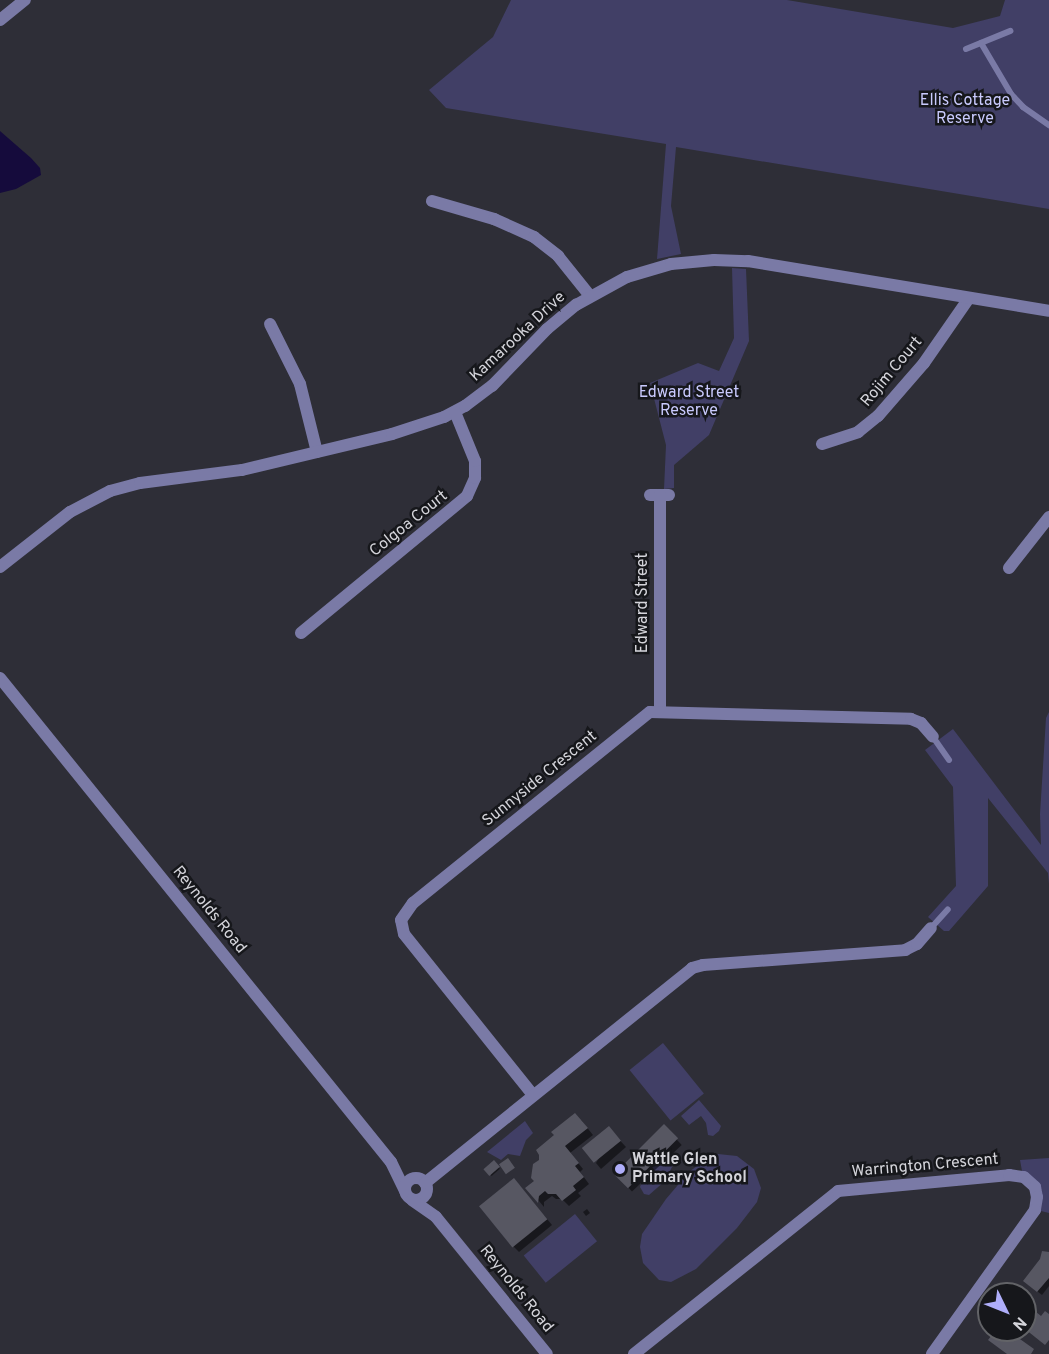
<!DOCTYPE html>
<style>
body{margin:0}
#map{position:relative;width:1049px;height:1354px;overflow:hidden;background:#2e2e37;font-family:Overpass,sans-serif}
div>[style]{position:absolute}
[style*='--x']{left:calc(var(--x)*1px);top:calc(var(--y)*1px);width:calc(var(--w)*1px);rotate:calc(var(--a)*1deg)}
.green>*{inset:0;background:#413f66;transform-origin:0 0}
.water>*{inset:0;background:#150b3c}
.shadow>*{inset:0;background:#0007;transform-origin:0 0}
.building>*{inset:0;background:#575762;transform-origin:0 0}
.service>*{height:6px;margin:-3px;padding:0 3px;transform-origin:3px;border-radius:3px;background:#7a7aa6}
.minor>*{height:12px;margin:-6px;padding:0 6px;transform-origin:6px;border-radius:6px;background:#7a7aa6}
.minor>.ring{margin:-6px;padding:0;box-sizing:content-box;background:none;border:12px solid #7a7aa6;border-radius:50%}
.dots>*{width:16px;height:16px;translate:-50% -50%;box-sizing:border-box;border:3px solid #16171b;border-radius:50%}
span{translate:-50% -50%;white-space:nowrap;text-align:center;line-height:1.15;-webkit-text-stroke:5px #16171b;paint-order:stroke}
.park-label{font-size:16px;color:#c9cafd}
.street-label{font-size:16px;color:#d4d4da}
.poi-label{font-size:16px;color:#d4d4da;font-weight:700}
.left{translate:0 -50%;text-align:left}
.north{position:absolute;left:977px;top:1282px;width:60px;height:60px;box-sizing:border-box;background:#16171b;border:2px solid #626367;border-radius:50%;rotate:133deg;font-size:16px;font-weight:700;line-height:24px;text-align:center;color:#d4d4da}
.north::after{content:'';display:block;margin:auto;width:21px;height:27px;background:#afaefa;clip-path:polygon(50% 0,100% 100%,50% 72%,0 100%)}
</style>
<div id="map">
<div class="green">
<i style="clip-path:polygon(511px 0,787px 0,953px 28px,1000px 16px,1005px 0,1049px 0,1049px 209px,676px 147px,671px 206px,681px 254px,657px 259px,666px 144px,446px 108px,429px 90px,493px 37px)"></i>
<i style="clip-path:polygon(732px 268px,746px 269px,749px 341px,709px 435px,674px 465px,674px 488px,664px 489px,666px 445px,650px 383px,698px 363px,719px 371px,734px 338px)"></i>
<i style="clip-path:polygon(1049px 712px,1049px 884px,1048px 873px,988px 798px,988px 886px,949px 931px,944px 931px,928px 917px,956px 886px,953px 787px,925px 750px,953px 729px,1041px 845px,1040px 814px,1046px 718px)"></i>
<i style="left:663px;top:1043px;width:65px;height:43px;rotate:51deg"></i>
<i style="clip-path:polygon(699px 1100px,721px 1126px,719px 1131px,713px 1136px,708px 1135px,706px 1123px,701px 1116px,689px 1125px,681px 1116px)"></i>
<i style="clip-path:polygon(525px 1121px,533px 1133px,526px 1140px,520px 1156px,508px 1154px,501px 1160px,487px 1152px)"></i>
<i style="clip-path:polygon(718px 1154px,737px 1156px,754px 1169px,761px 1188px,757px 1202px,737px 1228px,696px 1269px,671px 1282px,659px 1280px,643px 1263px,640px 1247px,642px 1234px,666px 1199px,689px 1172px,706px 1159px)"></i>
<i style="clip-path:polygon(663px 1157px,674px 1163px,665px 1181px,649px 1195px,644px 1194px,640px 1187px,644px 1176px)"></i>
<i style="clip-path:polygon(1049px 1158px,1049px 1213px,1041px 1211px,1042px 1191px,1022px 1171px,1020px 1160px)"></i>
<i style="left:575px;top:1214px;width:35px;height:66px;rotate:51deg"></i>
</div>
<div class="water">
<i style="clip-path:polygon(0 131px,31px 158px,40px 168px,41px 175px,16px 189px,0 193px)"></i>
</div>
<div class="shadow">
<i style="clip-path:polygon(581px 1120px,593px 1135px,570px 1153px,583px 1169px,580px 1172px,589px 1184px,578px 1193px,581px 1196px,569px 1206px,562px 1199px,556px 1199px,552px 1196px,544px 1202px,544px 1207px,528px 1188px,536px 1181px)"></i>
<i style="left:664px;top:1126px;width:26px;height:68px;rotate:47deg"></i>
<i style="clip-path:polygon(614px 1134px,626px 1147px,601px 1169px,596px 1163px)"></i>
<i style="left:494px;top:1162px;width:9px;height:11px;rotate:49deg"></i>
<i style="clip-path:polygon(520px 1186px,552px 1225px,519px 1252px,513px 1246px)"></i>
<i style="left:587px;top:1209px;width:5px;height:5px;rotate:53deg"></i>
<i style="clip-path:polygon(1049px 1254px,1049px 1286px,1042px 1295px,1028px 1284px)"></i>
</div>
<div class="building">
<i style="clip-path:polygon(575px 1113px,588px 1128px,565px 1146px,579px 1163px,575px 1166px,584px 1177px,573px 1186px,576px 1190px,562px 1201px,556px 1194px,548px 1194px,545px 1191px,539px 1196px,538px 1203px,525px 1188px,534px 1181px,531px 1178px,533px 1164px,539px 1160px,539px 1155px,536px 1150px,554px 1135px,551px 1132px)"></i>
<i style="left:664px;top:1124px;width:20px;height:71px;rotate:45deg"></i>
<i style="left:609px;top:1126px;width:19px;height:35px;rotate:51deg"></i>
<i style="left:508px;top:1158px;width:12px;height:11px;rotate:55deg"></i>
<i style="left:494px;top:1160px;width:9px;height:14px;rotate:49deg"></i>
<i style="left:514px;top:1178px;width:53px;height:45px;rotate:51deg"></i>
<i style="clip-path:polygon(1042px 1251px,1049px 1252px,1049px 1278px,1037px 1292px,1023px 1281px,1040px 1259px)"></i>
<i style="clip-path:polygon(1025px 1303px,1041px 1316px,1045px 1311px,1049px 1314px,1049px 1340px,1045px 1345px,1025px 1329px)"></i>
<i style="clip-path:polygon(1007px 1330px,1034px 1349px,1031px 1354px,1007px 1354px,988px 1340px,995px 1331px,1002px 1336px)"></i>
</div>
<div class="service">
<i style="--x:981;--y:43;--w:59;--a:59.5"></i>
<i style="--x:1011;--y:94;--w:18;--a:47"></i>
<i style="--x:1023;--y:107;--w:32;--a:35"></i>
<i style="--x:966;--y:49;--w:48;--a:-22.2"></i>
<i style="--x:933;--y:737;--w:28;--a:55"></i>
<i style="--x:931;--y:928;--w:25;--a:-48"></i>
</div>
<div class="minor">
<i style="--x:0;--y:20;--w:32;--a:-39"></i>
<i style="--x:432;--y:201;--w:65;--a:16.2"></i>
<i style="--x:494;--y:219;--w:44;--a:24.2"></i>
<i style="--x:534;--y:237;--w:31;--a:38"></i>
<i style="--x:558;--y:256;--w:51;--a:51.3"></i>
<i style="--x:270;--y:324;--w:67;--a:63.4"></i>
<i style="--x:300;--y:384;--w:70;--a:76"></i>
<i style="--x:822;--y:444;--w:38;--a:-18"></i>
<i style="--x:858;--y:432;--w:26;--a:-39"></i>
<i style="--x:878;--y:416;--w:70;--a:-49"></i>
<i style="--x:924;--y:363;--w:79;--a:-55.3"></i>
<i style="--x:650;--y:495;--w:19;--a:0"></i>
<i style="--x:660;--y:495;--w:216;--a:90"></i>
<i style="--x:0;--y:567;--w:89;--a:-38.2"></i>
<i style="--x:70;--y:512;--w:45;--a:-27.7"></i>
<i style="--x:110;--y:491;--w:31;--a:-15"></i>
<i style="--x:140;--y:483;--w:103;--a:-7.3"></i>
<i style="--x:242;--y:470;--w:154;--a:-13.5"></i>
<i style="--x:392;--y:434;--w:55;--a:-18.1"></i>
<i style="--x:444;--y:417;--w:24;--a:-28"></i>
<i style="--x:465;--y:406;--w:34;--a:-37"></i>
<i style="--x:492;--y:386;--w:79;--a:-46"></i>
<i style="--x:547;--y:329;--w:38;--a:-40"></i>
<i style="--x:576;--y:305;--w:58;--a:-28.8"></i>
<i style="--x:627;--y:277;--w:46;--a:-16.5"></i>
<i style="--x:671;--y:264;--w:43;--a:-5.3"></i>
<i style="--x:714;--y:260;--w:34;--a:2"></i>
<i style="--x:748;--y:261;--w:305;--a:9.4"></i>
<i style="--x:1009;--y:568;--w:65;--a:-51.9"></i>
<i style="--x:301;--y:633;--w:215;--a:-39.5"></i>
<i style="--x:467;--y:496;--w:20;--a:-66"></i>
<i style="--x:475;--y:478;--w:17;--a:-90"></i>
<i style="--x:475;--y:461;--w:53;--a:-112.2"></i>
<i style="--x:0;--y:678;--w:622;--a:51.07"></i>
<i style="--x:391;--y:1162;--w:32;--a:64"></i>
<i style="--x:533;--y:1095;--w:206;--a:-128.7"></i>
<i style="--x:404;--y:934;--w:14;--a:-102"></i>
<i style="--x:401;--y:920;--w:21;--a:-55"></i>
<i style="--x:413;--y:903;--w:304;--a:-38.9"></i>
<i style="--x:650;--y:712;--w:261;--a:1.5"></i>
<i style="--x:911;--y:719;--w:11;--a:22"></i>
<i style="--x:921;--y:723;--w:18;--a:49"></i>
<i class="ring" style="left:405px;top:1178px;width:10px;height:10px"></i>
<i style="--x:425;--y:1183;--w:343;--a:-38.8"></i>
<i style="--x:692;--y:968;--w:11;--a:-15"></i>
<i style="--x:703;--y:965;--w:203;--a:-4.2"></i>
<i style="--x:905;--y:950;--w:13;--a:-27"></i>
<i style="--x:917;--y:944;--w:21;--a:-49"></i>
<i style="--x:412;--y:1200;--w:29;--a:35"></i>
<i style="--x:436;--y:1217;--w:176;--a:51"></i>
<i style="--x:634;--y:1354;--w:261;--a:-38.6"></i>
<i style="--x:838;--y:1191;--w:172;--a:-5.3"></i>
<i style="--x:1009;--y:1175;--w:15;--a:8"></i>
<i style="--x:1024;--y:1177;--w:15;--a:42"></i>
<i style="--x:1035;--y:1187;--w:10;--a:79"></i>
<i style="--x:1037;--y:1197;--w:13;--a:99"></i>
<i style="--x:1035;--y:1210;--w:177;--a:125.6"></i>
</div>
<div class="dots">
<i style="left:620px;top:1169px;background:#afaefa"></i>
</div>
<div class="park-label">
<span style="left:965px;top:110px">Ellis Cottage<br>Reserve</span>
<span style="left:689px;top:402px">Edward Street<br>Reserve</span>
</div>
<div class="street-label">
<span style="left:518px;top:337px;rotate:-43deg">Kamarooka Drive</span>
<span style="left:892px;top:372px;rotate:-50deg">Rojim Court</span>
<span style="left:409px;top:524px;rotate:-39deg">Colgoa Court</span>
<span style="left:643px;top:603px;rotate:-90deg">Edward Street</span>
<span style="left:540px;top:779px;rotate:-39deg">Sunnyside Crescent</span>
<span style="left:209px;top:910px;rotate:51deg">Reynolds Road</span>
<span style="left:925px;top:1166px;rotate:-5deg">Warrington Crescent</span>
<span style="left:516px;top:1289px;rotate:51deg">Reynolds Road</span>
</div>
<div class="poi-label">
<span class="left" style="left:632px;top:1169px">Wattle Glen<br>Primary School</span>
</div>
<div class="north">N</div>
</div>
